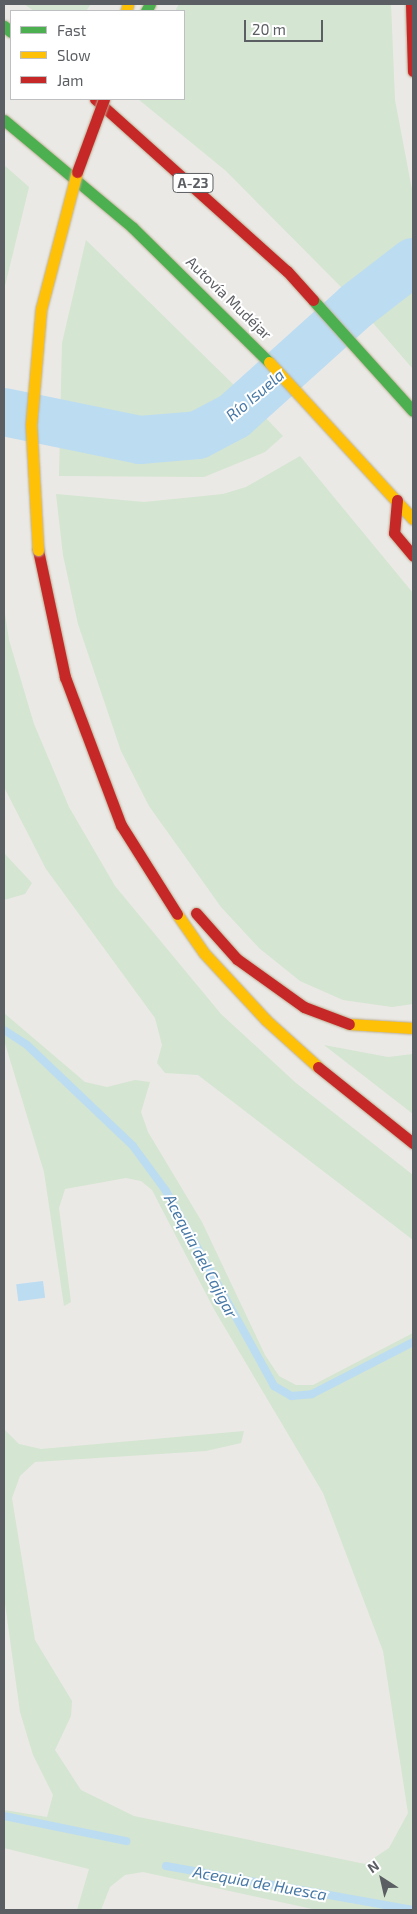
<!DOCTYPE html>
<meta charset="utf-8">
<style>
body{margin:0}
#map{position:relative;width:417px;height:1914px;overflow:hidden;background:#eae9e5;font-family:"Exo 2",sans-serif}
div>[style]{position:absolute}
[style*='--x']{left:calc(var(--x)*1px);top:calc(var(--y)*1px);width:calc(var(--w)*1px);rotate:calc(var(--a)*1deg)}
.green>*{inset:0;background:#d4e5d1}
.water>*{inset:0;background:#bcdcf2;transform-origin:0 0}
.stream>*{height:8px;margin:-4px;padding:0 4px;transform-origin:4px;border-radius:4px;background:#bcdcf2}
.river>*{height:48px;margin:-24px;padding:0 24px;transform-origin:24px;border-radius:24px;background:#bcdcf2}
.roads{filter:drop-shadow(0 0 1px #beb095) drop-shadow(0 0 1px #beb095)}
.fast>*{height:11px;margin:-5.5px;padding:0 5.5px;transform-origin:5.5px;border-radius:5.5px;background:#4caf50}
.slow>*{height:11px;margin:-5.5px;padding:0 5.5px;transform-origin:5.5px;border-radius:5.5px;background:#ffc107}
.jam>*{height:11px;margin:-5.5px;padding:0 5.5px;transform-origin:5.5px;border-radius:5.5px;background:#c62828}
.bridges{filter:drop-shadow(0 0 1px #beb095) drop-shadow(0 0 1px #beb095)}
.slow-bridge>*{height:11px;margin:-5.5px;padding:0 5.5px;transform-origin:5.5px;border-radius:5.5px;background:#ffc107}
.jam-bridge>*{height:11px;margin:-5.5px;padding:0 5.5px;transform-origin:5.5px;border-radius:5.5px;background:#c62828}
span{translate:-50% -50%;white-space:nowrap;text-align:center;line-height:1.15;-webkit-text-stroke:4px #fff;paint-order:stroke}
.shield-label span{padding:1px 4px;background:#fff;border:1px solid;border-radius:4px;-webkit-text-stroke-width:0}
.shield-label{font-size:14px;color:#5b5e62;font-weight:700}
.street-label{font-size:15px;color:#5b5e62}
.water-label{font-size:16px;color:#4778a6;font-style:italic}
.frame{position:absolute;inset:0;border:5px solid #5b5e62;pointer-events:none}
.legend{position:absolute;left:10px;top:10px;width:175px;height:90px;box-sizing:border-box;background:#fff;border:1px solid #bdbfc0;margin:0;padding:6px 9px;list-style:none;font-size:15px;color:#5b5e62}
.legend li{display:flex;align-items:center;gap:10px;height:25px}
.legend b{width:25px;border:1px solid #bdbfc0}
.north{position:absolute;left:357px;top:1854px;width:50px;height:50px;-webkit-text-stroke:4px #fff;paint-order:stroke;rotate:325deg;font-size:14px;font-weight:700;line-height:20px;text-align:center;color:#5b5e62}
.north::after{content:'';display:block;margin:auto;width:18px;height:22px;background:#5b5e62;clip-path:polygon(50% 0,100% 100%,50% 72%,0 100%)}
.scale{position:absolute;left:244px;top:20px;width:79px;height:22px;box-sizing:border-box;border:2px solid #5b5e62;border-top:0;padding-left:6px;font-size:15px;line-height:18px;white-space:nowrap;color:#5b5e62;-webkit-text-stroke:4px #fff;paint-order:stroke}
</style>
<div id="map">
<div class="green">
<i style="clip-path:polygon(24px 4px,91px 4px,86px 11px,34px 11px)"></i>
<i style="clip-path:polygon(179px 4px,391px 4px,395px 100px,413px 195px,413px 369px,347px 293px,226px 171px,138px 99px,184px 99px,184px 11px,175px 11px)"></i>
<i style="clip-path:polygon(4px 165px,29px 187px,4px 290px)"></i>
<i style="clip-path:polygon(86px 240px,240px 391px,283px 436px,265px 452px,204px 477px,59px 476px,62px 343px)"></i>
<i style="clip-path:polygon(300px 456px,413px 593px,413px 1004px,392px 1007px,343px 1000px,300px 981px,259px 948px,221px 907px,149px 806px,121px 751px,78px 624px,63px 555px,56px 494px,144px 502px,223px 494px,246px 487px)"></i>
<i style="clip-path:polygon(4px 607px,9px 640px,34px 724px,69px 807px,115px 886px,221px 1014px,296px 1083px,413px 1175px,413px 1240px,198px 1075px,165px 1073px,157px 1063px,162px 1045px,155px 1018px,46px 869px,4px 787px)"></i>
<i style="clip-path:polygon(4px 853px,32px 883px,25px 894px,4px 900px)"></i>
<i style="clip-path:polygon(4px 1013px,85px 1082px,107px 1087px,135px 1080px,150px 1082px,141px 1112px,148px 1132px,202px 1222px,265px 1355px,279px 1376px,296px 1385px,313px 1385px,413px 1333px,413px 1910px,317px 1910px,143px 1872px,125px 1875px,110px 1887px,101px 1910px,77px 1910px,89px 1869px,4px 1848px,4px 1810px,47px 1817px,53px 1795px,33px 1755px,20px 1712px,4px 1596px,4px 1429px,19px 1444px,41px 1449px,244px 1431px,241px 1443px,206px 1451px,35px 1462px,20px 1476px,12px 1498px,35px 1640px,72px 1701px,71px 1716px,55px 1750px,81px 1790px,134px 1816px,365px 1864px,389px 1848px,408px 1813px,383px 1651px,323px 1493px,215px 1311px,152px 1190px,141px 1181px,126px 1178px,65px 1189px,59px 1208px,71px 1302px,64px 1306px,44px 1172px,4px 1040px)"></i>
<i style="clip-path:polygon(324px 1045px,388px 1057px,413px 1054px,413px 1114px)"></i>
</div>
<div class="water">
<i style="left:43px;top:1281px;width:17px;height:27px;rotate:83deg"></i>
</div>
<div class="stream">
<i style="--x:4;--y:1030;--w:27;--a:33"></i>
<i style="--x:27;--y:1045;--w:146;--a:43.6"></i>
<i style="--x:133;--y:1146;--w:56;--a:53.7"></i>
<i style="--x:166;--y:1191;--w:223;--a:61"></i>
<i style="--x:274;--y:1386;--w:20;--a:30"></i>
<i style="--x:291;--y:1396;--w:21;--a:-5"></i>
<i style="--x:312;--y:1394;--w:114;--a:-27.2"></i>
<i style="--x:4;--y:1816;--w:125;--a:11.6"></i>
<i style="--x:166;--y:1866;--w:251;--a:10.1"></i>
</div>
<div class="river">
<i style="--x:4;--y:412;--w:139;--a:11.6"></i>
<i style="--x:140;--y:440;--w:58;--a:-4.9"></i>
<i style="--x:198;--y:435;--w:41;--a:-27.8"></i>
<i style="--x:234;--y:416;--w:164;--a:-42"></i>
<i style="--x:356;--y:306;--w:72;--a:-37.7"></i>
</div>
<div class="roads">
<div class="fast">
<i style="--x:146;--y:11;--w:8;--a:-60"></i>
<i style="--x:4;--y:26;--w:9;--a:41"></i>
<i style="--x:4;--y:120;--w:167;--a:39.9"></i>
<i style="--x:132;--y:227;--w:192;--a:44.6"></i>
<i style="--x:313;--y:300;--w:149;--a:48"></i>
</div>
<div class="slow">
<i style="--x:126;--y:11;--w:7;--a:-74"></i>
<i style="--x:269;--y:362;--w:213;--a:47.5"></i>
<i style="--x:177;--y:914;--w:47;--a:55.3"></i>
<i style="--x:204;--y:953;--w:91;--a:47.2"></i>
<i style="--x:266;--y:1020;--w:70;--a:42.1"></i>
<i style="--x:349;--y:1024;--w:64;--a:3.6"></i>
</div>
<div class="jam">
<i style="--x:411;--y:4;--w:67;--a:88.3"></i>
<i style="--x:95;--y:99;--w:258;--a:41.9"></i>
<i style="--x:287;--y:271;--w:39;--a:48"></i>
<i style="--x:397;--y:500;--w:33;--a:95"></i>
<i style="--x:394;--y:533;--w:30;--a:50"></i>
<i style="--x:38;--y:550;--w:130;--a:78"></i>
<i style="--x:65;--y:677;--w:158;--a:69.3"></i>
<i style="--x:121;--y:825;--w:105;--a:57.8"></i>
<i style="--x:196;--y:913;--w:62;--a:48.3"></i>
<i style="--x:237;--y:959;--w:82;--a:35.6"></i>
<i style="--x:304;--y:1007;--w:48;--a:20.7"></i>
<i style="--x:318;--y:1067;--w:122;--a:38.7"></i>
</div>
</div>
<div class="bridges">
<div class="slow-bridge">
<i style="--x:38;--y:550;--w:125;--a:-93.2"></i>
<i style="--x:31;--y:425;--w:116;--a:-85.1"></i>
<i style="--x:41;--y:309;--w:142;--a:-75.3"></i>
</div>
<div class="jam-bridge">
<i style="--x:77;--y:172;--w:78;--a:-69.7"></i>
</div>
</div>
<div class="shield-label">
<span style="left:193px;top:183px">A-23</span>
</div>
<div class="street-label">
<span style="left:229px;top:298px;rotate:44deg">Autovía Mudéjar</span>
</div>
<div class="water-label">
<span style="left:255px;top:395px;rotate:-40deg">Río Isuela</span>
<span style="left:201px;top:1256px;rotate:62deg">Acequia del Cajigar</span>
<span style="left:260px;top:1883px;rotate:10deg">Acequia de Huesca</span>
</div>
<div class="frame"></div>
<ul class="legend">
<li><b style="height:6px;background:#4caf50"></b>Fast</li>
<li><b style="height:6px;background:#ffc107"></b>Slow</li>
<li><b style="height:6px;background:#c62828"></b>Jam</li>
</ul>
<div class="north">N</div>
<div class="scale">20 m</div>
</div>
